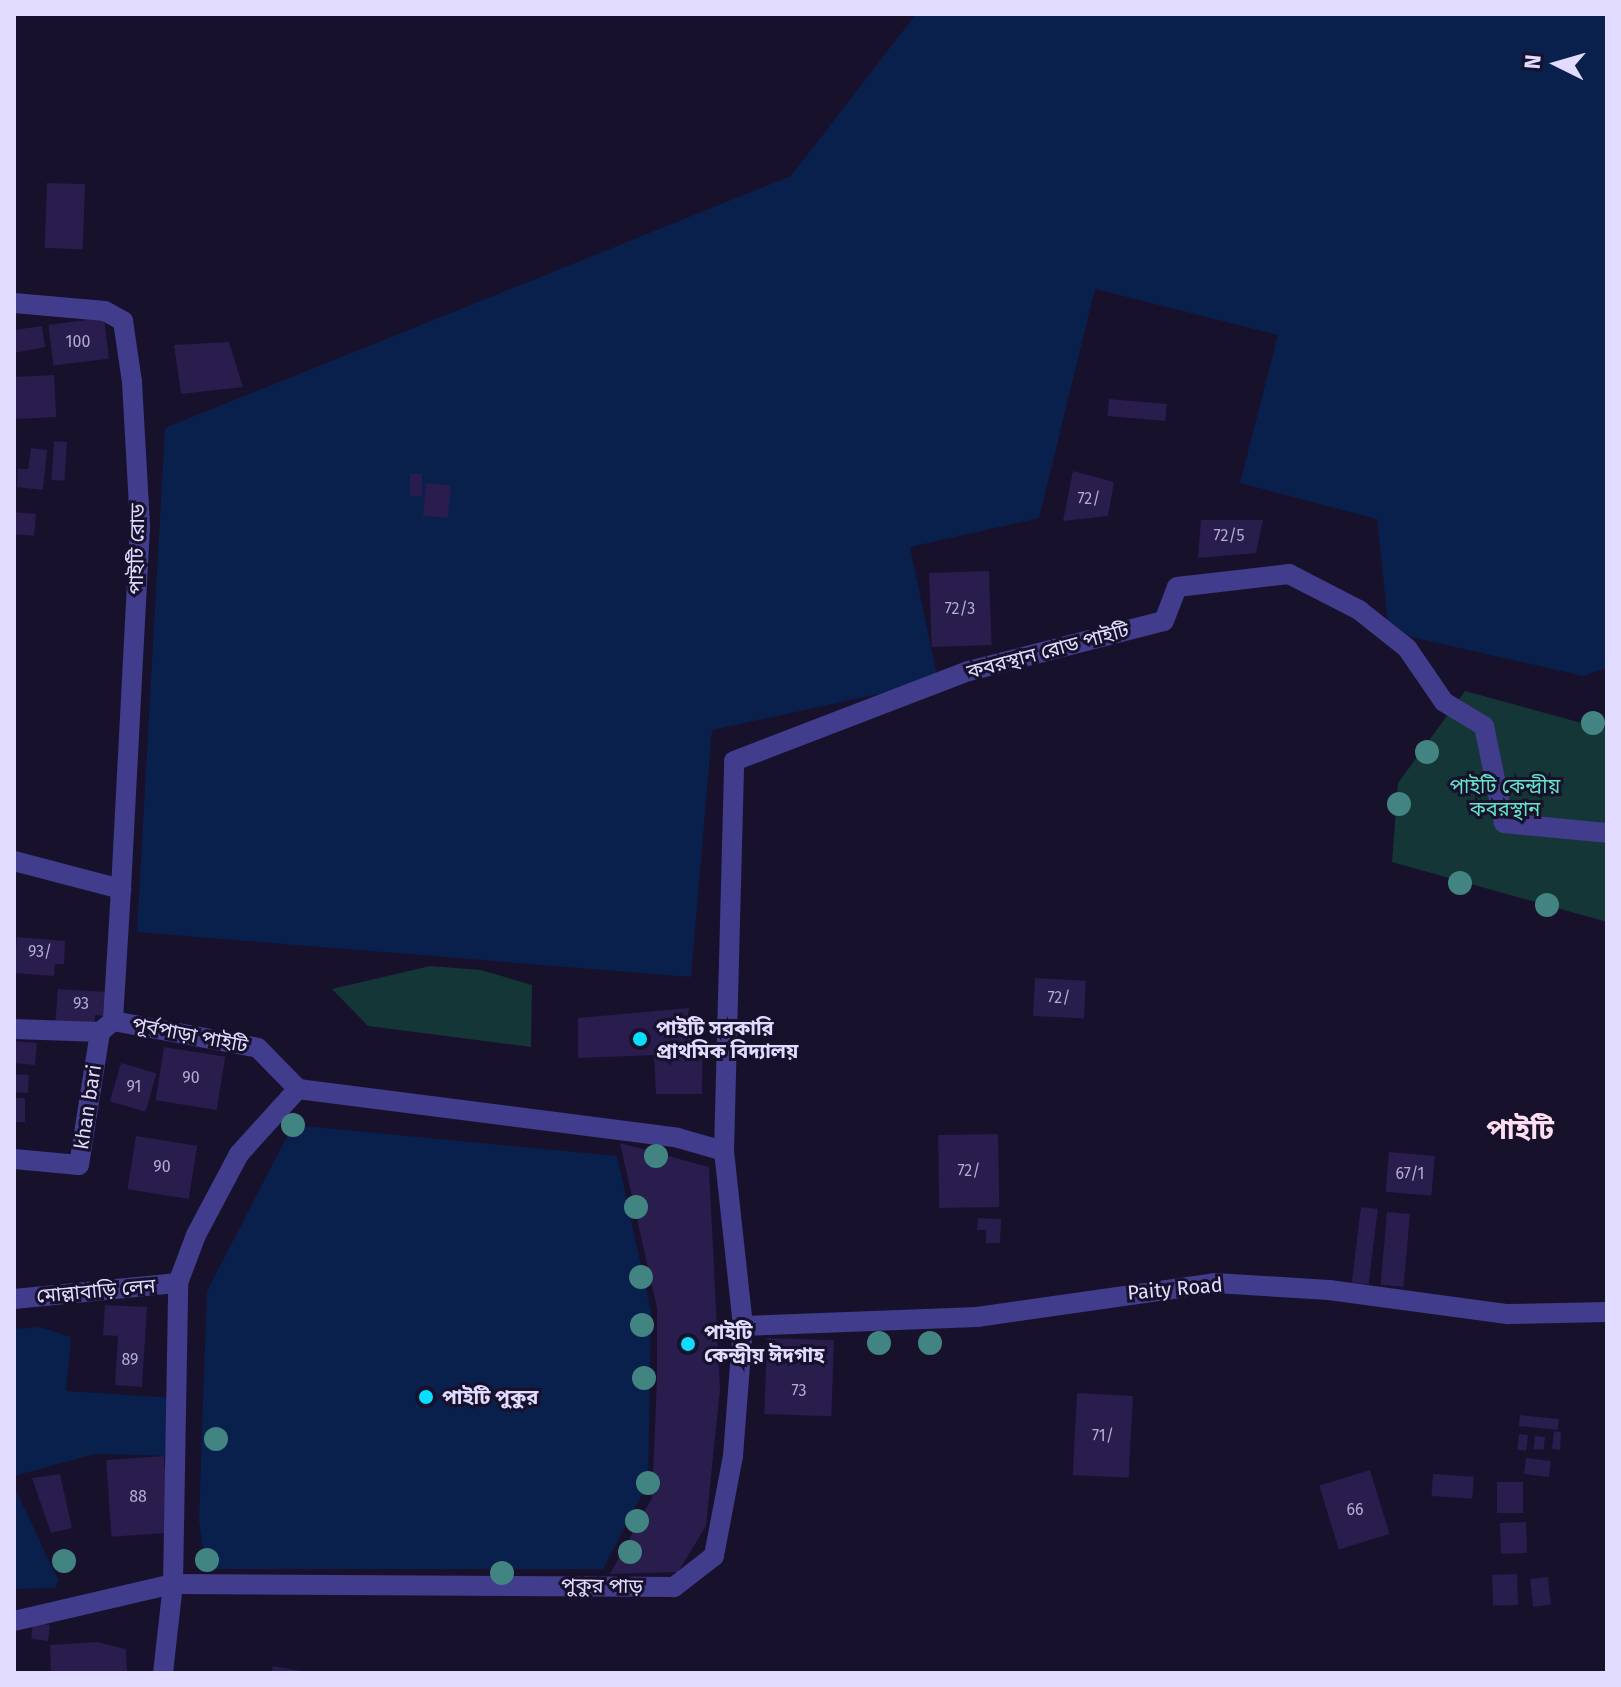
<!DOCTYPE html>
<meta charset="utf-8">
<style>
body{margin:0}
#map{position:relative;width:1621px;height:1687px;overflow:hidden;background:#17112c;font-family:"Fira Sans","Noto Sans Bengali",sans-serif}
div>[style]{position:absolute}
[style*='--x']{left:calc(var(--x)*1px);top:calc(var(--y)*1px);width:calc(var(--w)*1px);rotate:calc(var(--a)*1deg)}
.green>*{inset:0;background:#143636}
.water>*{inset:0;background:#0a204c}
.building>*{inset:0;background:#281d4d;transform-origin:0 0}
.pedestrian>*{height:20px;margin:-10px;padding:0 10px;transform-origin:10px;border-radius:10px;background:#413c8b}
.minor>*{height:20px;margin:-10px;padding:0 10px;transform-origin:10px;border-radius:10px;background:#413c8b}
.trees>*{width:24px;height:24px;margin:-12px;border-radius:50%;background:#428481}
.dots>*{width:22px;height:22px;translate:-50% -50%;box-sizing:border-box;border:4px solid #17112c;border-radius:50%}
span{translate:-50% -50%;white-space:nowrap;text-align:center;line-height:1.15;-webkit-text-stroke:6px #17112c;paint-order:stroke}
.number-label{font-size:16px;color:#b3acd2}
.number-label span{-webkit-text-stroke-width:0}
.street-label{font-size:20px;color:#e1dcff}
.park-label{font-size:20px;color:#65e3c7}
.poi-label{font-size:20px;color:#e1dcff;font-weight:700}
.left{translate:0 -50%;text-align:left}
.district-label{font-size:28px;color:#ffdef2;font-weight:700}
.frame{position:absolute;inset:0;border:16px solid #e1dcff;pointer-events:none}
.north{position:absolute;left:1517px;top:24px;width:80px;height:80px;-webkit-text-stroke:6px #17112c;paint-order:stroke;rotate:275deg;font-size:22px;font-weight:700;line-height:32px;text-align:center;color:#e1dcff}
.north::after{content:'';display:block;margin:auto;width:28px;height:36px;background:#e1dcff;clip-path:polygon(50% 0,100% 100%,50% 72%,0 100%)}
</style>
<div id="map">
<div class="green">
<i style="clip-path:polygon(1465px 691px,1607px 730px,1607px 922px,1392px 862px,1398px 783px)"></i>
<i style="clip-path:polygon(430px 966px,481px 970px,532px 985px,531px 1047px,368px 1026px,332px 989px)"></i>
</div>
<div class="water">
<i style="clip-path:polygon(916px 14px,1607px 14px,1607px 668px,1583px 676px,1389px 632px,1377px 519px,1240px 483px,1278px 335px,1095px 289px,1039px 518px,910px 547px,938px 681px,712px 730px,691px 977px,137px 932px,165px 428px,791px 176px)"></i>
<i style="clip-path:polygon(293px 1125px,617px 1156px,651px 1311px,648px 1483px,603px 1569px,206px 1569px,199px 1520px,207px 1291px)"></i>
<i style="clip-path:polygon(40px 1327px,71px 1337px,66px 1391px,175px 1398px,175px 1456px,95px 1454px,14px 1476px,14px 1329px)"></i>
<i style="clip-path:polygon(14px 1486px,58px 1580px,55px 1588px,14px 1589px)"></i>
</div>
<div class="building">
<i style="left:47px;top:183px;width:38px;height:65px;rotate:2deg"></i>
<i style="left:104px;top:318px;width:41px;height:56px;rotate:83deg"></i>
<i style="clip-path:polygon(42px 326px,45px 347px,14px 353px,14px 330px)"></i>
<i style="clip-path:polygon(229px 342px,243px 387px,181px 394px,174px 345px)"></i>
<i style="left:54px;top:375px;width:42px;height:40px;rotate:87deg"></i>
<i style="left:1109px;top:399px;width:58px;height:17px;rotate:5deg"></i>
<i style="left:54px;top:441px;width:13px;height:39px;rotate:4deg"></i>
<i style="clip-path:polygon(31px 448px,47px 450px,43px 490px,17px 487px,18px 469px,28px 469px)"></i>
<i style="clip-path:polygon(1073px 471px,1114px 482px,1108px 516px,1063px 521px)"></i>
<i style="left:410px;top:474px;width:12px;height:22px"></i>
<i style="left:426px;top:483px;width:25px;height:33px;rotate:5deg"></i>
<i style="left:14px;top:512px;width:22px;height:22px;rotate:5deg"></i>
<i style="clip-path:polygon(1201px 520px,1263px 520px,1256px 553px,1198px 558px)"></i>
<i style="left:989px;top:571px;width:74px;height:60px;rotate:88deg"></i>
<i style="clip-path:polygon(17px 937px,65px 941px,64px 964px,55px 964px,54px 976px,14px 973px)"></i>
<i style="left:1035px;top:978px;width:51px;height:38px;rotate:3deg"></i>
<i style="clip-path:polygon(58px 989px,106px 992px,104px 1016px,95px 1015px,94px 1028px,55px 1025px)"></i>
<i style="clip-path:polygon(689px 1008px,687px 1023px,703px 1025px,702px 1094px,656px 1094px,654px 1055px,578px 1058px,578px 1018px)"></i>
<i style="left:14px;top:1041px;width:23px;height:22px;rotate:5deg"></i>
<i style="left:164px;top:1047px;width:62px;height:54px;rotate:9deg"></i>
<i style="left:121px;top:1063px;width:37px;height:40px;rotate:16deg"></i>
<i style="left:14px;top:1074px;width:15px;height:18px;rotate:4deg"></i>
<i style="left:14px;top:1098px;width:11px;height:24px"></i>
<i style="left:998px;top:1134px;width:73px;height:60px;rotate:89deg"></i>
<i style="left:136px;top:1136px;width:62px;height:54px;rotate:9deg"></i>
<i style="clip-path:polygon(620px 1143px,709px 1167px,720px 1389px,706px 1526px,678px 1572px,610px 1574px,652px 1498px,657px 1380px,657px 1308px)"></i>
<i style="left:1389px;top:1152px;width:46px;height:40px;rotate:5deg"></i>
<i style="left:1361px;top:1207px;width:17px;height:76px;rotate:7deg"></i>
<i style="left:1387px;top:1212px;width:23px;height:73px;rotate:5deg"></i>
<i style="clip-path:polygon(978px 1218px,1001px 1219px,1000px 1243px,986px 1243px,986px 1230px,977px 1230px)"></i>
<i style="clip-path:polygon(105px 1305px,147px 1307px,142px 1387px,115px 1385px,118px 1336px,103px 1335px)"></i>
<i style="left:767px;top:1338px;width:67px;height:76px;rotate:2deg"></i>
<i style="left:1077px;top:1393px;width:56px;height:82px;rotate:3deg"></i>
<i style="left:1520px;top:1415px;width:39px;height:11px;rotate:6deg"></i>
<i style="clip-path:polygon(1554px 1431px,1561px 1432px,1560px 1450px,1552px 1449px)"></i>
<i style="left:1519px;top:1434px;width:9px;height:16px;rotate:6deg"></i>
<i style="left:1535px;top:1436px;width:10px;height:13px;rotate:6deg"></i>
<i style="left:164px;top:1456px;width:77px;height:58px;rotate:86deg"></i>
<i style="left:1526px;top:1458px;width:25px;height:16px;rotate:7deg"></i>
<i style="left:1370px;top:1470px;width:67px;height:53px;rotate:73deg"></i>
<i style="clip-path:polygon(60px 1474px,72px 1528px,51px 1533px,32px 1478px)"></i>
<i style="left:1433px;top:1474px;width:41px;height:22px;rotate:4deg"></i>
<i style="left:1497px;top:1482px;width:26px;height:31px"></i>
<i style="left:1526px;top:1522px;width:31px;height:26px;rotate:88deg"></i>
<i style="left:1517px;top:1574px;width:31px;height:25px;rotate:88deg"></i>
<i style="left:1548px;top:1577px;width:28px;height:18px;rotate:84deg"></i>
<i style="left:33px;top:1623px;width:17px;height:16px;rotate:7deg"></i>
<i style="clip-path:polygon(97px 1642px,126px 1649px,127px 1673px,51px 1673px,50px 1645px)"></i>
<i style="clip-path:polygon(273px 1666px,301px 1671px,301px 1673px,271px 1673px)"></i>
</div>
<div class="pedestrian">
<i style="--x:14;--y:1029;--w:86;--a:2"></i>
<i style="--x:724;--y:1151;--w:390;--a:-88.5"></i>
<i style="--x:734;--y:761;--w:252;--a:-21"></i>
<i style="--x:969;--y:671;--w:201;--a:-14.4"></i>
<i style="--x:1164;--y:621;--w:36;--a:-69"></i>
<i style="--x:1177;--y:587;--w:113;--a:-6.6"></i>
<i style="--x:1289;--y:574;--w:79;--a:27.2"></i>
<i style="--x:1359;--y:610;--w:61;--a:38.4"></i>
<i style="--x:1407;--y:648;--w:65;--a:55.6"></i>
<i style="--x:1444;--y:702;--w:47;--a:31"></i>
<i style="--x:1484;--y:726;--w:99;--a:78.3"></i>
<i style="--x:1504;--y:823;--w:103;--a:5.5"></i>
<i style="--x:14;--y:1159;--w:65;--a:5.3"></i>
<i style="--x:79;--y:1165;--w:135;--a:-81"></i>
<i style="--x:100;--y:1032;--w:17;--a:-40"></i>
<i style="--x:14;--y:1299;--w:165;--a:-5.6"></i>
<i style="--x:14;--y:1621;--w:163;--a:-13.1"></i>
<i style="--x:173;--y:1584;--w:90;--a:96.4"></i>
</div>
<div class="minor">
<i style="--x:14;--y:303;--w:91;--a:5"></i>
<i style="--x:105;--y:311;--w:21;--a:29"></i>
<i style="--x:123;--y:321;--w:62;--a:81.6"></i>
<i style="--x:132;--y:382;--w:144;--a:86.8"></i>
<i style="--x:140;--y:526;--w:363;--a:93"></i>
<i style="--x:14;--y:861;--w:111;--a:14.7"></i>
<i style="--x:121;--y:889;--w:132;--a:93.5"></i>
<i style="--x:113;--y:1021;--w:147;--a:10.5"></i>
<i style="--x:258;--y:1048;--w:57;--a:45.7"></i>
<i style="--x:298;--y:1089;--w:383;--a:7.3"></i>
<i style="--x:678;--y:1138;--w:48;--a:15.8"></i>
<i style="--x:724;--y:1151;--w:176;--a:83.8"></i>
<i style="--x:743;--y:1326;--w:130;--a:94.4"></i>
<i style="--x:733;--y:1456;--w:102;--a:100.8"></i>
<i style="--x:714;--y:1556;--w:51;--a:142.2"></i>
<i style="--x:674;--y:1587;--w:501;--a:-179.66"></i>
<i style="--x:173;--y:1584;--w:301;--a:-89"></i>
<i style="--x:178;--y:1283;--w:51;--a:-69.4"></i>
<i style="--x:196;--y:1235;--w:92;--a:-62"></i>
<i style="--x:239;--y:1154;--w:88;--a:-47.8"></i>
<i style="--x:743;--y:1326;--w:234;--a:-2.2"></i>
<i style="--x:977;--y:1317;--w:240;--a:-8.1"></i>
<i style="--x:1215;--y:1283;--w:114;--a:3.5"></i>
<i style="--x:1329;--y:1290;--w:180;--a:7.7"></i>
<i style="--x:1507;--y:1314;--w:100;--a:-1.1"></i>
</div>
<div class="trees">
<i style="left:1593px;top:723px"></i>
<i style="left:1427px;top:752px"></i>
<i style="left:1399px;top:804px"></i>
<i style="left:1460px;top:883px"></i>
<i style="left:1547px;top:905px"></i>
<i style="left:293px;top:1125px"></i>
<i style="left:656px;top:1156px"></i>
<i style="left:636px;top:1207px"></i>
<i style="left:641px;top:1277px"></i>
<i style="left:642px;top:1325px"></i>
<i style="left:879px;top:1343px"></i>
<i style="left:930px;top:1343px"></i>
<i style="left:644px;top:1378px"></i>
<i style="left:216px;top:1439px"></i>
<i style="left:648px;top:1483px"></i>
<i style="left:637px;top:1521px"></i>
<i style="left:630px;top:1552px"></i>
<i style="left:207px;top:1560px"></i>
<i style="left:64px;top:1561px"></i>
<i style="left:502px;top:1573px"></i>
</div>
<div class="dots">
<i style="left:640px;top:1039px;background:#08deff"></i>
<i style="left:688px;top:1344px;background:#08deff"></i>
<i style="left:426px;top:1397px;background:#08deff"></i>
</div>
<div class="number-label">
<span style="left:78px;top:342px">100</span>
<span style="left:1089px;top:499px">72/</span>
<span style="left:1229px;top:536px">72/5</span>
<span style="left:960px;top:609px">72/3</span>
<span style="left:40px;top:952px">93/</span>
<span style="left:1059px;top:998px">72/</span>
<span style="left:81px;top:1004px">93</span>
<span style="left:191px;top:1078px">90</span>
<span style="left:134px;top:1087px">91</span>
<span style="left:162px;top:1167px">90</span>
<span style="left:969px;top:1171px">72/</span>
<span style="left:1410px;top:1174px">67/1</span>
<span style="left:130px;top:1360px">89</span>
<span style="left:799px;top:1391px">73</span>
<span style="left:1103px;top:1436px">71/</span>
<span style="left:138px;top:1497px">88</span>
<span style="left:1355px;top:1510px">66</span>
</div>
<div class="street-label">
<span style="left:137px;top:549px;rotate:-89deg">পাইটি রোড</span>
<span style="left:1048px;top:651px;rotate:-15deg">কবরস্থান রোড পাইটি</span>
<span style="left:190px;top:1035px;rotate:11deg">পূর্বপাড়া পাইটি</span>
<span style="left:88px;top:1107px;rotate:-81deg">khan bari</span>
<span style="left:1175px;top:1289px;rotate:-5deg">Paity Road</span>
<span style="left:96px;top:1291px;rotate:-5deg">মোল্লাবাড়ি লেন</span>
<span style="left:602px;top:1586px;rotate:1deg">পুকুর পাড়</span>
</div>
<div class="park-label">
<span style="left:1505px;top:798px">পাইটি কেন্দ্রীয়<br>কবরস্থান</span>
</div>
<div class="poi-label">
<span class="left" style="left:656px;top:1040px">পাইটি সরকারি<br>প্রাথমিক বিদ্যালয়</span>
<span class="left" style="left:704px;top:1344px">পাইটি<br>কেন্দ্রীয় ঈদগাহ</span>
<span class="left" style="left:442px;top:1397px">পাইটি পুকুর</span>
</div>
<div class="district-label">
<span style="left:1520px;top:1130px">পাইটি</span>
</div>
<div class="frame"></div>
<div class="north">N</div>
</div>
